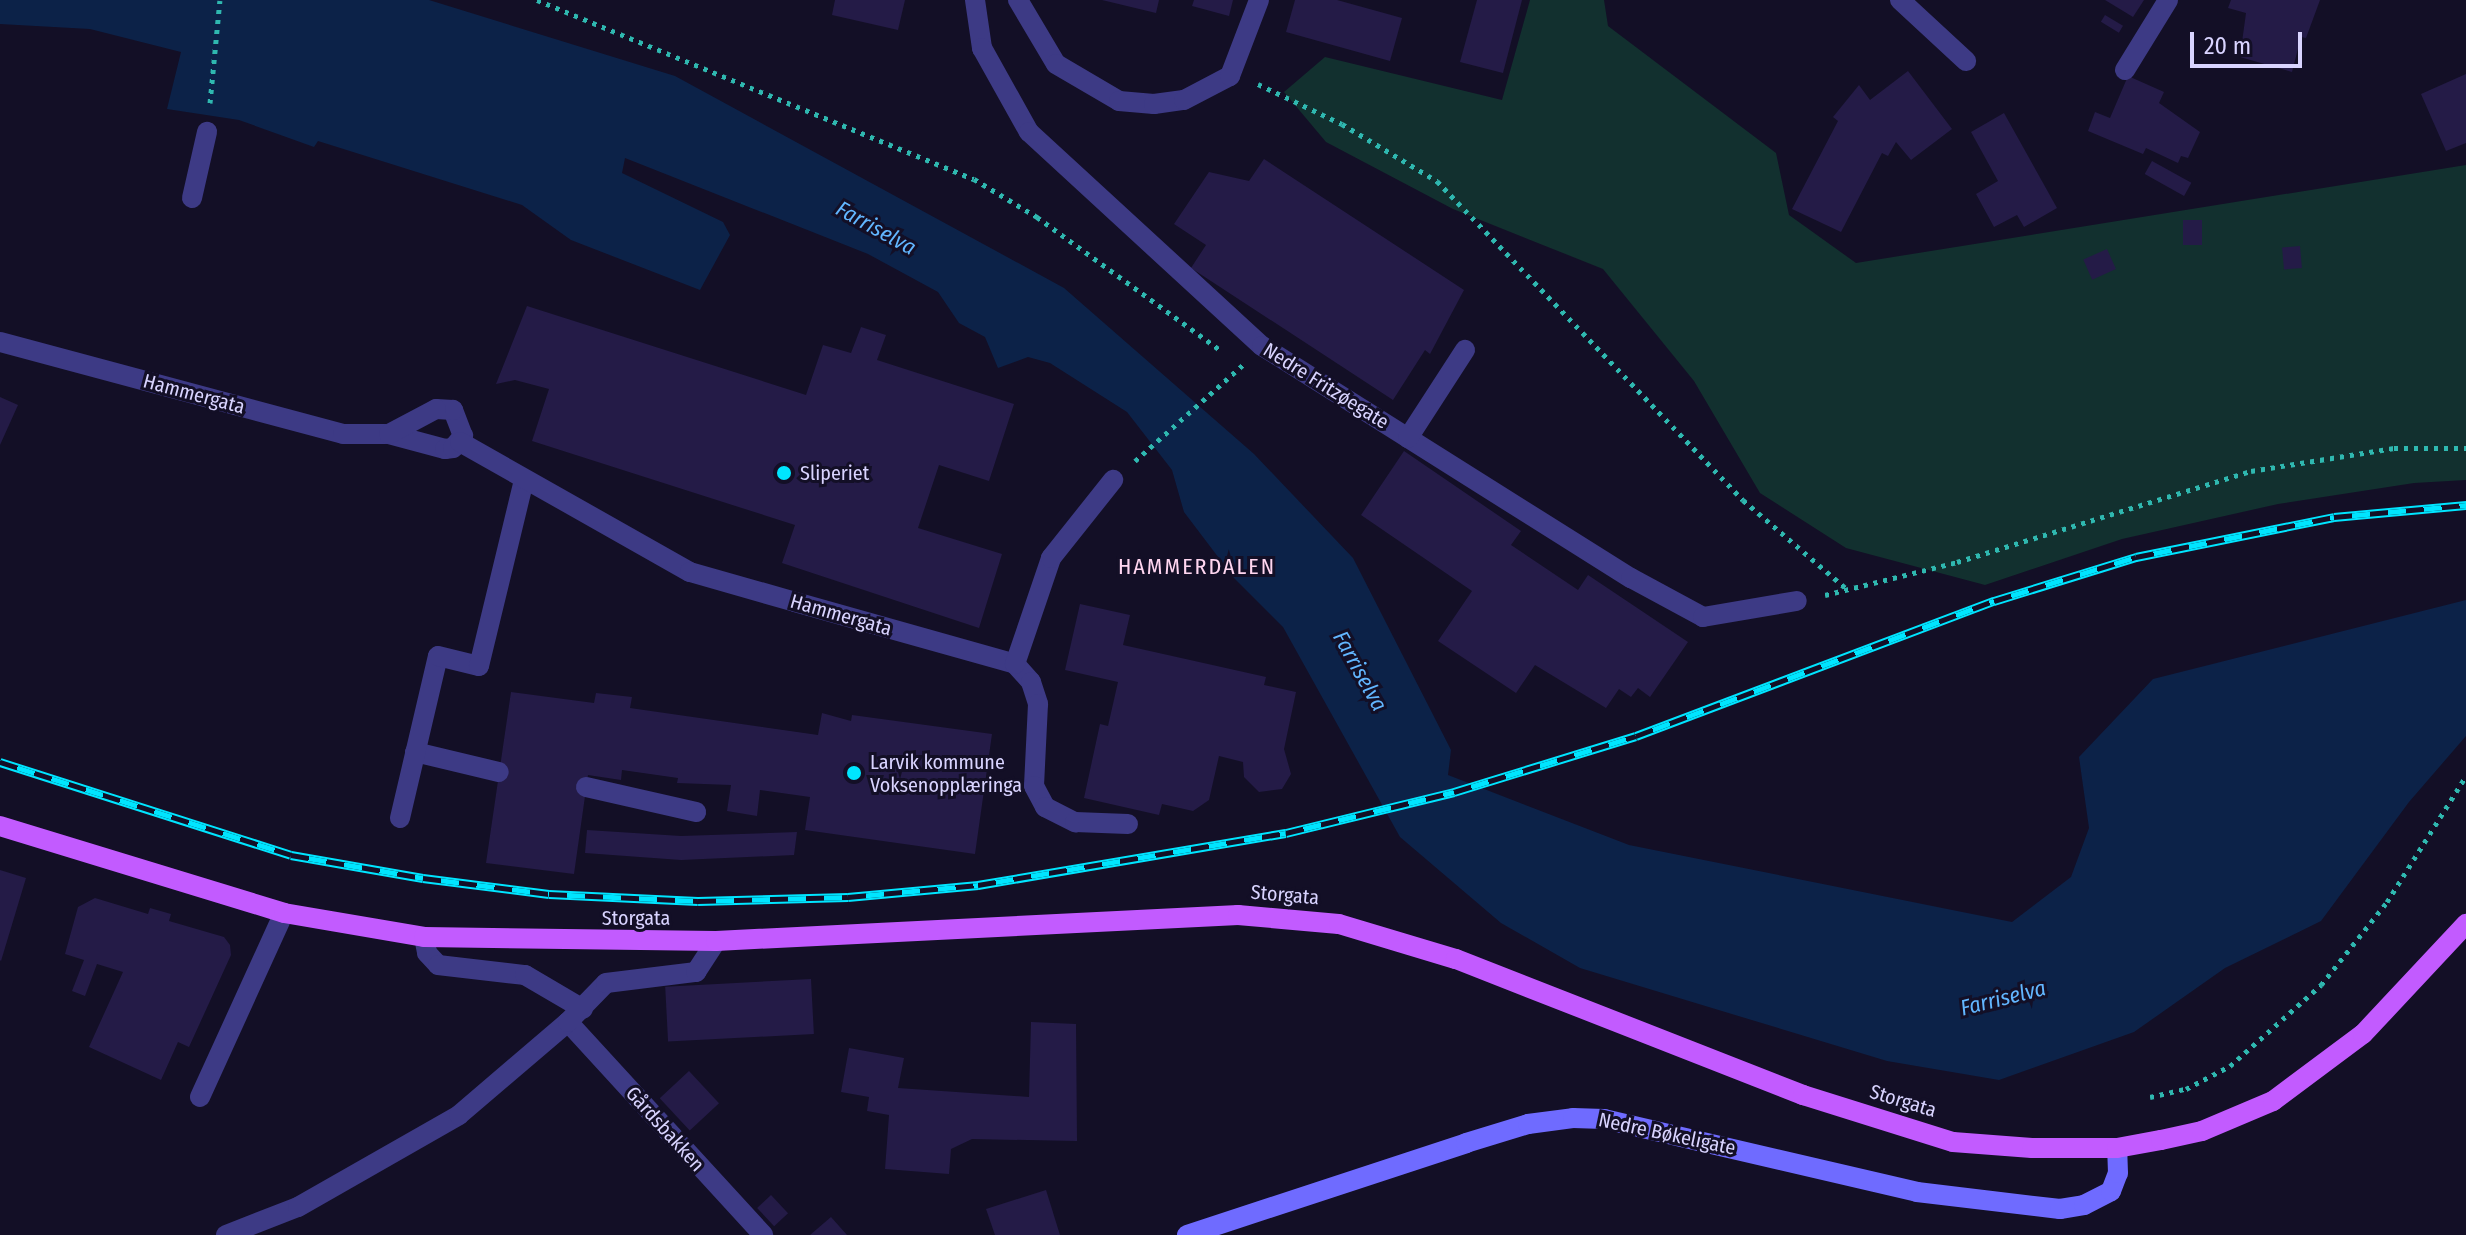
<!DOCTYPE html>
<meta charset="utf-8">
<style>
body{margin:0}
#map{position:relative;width:2466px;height:1235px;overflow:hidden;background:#130f26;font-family:"Fira Sans Condensed",sans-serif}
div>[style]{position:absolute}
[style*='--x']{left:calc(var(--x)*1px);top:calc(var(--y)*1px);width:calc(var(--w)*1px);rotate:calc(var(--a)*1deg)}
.green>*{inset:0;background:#12302f}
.water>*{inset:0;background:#0c2248}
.building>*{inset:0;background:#241b47;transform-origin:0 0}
.path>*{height:5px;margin-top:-2.5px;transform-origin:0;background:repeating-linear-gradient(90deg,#2fb8b0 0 4px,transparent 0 10px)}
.service>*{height:20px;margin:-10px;padding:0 10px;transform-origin:10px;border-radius:10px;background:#3d3a85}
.minor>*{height:20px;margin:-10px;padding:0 10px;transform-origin:10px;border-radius:10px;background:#3d3a85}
.secondary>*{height:20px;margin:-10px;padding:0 10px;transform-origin:10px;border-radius:10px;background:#6f6bff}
.primary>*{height:20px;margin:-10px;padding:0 10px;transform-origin:10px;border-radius:10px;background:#c25bff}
.rail>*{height:9px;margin-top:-4.5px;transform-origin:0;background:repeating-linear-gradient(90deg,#130f26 0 18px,#00e5ff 0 36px);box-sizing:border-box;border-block:2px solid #00e5ff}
.dots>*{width:22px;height:22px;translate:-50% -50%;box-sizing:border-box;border:4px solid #130f26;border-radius:50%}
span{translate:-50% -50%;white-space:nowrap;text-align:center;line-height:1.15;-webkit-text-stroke:6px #130f26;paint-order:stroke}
.street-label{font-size:20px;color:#d9d4ff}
.poi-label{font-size:20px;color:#d9d4ff}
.left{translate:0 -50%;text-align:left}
.water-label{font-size:22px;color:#62b6ff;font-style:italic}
.neighbourhood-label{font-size:22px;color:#ffd6f0;letter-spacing:2px}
.scale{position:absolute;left:2190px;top:32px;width:112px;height:36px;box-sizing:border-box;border:4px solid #d9d4ff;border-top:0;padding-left:10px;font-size:24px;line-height:28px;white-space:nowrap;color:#d9d4ff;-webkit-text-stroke:6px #130f26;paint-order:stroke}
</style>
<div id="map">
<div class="green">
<i style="clip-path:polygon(1530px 0,1604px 0,1608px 26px,1776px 153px,1789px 215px,1856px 263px,2466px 165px,2466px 480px,2414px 483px,2278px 504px,2122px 539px,1985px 585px,1846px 548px,1760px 493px,1694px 381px,1603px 269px,1453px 209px,1326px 142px,1284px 92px,1325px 57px,1502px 100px)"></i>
</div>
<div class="water">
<i style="clip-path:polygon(0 0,429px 0,675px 76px,1064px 288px,1254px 454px,1353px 558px,1451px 750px,1448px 775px,1629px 845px,2012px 922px,2071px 877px,2089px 828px,2079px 757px,2153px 679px,2466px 600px,2466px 736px,2409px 802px,2321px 921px,2225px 968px,2134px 1032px,1999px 1080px,1887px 1061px,1580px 968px,1501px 923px,1400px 837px,1283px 627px,1234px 578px,1184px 512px,1172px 470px,1127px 412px,1050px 363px,1028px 357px,998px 368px,985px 337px,959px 323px,938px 292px,868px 254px,625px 158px,622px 173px,723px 222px,730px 235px,700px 290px,571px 240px,522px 205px,318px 141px,314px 147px,239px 120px,167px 109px,181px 52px,90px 29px,0 24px)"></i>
</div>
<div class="building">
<i style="clip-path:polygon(835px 0,905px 0,898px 30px,832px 15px)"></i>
<i style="clip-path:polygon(1102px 0,1159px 0,1156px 13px)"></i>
<i style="clip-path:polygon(1194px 0,1233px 0,1229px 16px,1192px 6px)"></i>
<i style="clip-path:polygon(1295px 0,1337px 0,1402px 18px,1390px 61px,1286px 32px)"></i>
<i style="clip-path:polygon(1477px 0,1522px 0,1503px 73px,1460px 62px)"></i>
<i style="clip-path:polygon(2105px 0,2144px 0,2133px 17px)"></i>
<i style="clip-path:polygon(2231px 0,2320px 0,2306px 38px,2301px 37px,2292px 72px,2240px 57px,2246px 13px,2228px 8px)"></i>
<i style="left:2105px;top:15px;width:21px;height:8px;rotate:31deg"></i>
<i style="clip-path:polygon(1908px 71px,1952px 129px,1911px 160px,1896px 142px,1888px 156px,1882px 153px,1841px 232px,1792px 209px,1838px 121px,1833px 117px,1859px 85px,1870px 100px)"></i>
<i style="clip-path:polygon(2466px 74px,2466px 143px,2446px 151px,2421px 94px)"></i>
<i style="clip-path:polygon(2128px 76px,2164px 92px,2159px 103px,2200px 132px,2188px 158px,2181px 156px,2178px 163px,2146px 148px,2143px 154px,2088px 131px,2095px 112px,2110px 118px)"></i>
<i style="clip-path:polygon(2004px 113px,2057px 208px,2024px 227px,2017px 215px,1994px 227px,1976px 194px,1998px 181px,1971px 132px)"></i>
<i style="clip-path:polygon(1264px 159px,1464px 290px,1430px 354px,1425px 350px,1393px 400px,1191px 268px,1206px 245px,1174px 224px,1209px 172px,1249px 181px)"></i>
<i style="left:2152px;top:161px;width:45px;height:15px;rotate:29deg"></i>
<i style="left:2183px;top:220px;width:19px;height:25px"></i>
<i style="left:2300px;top:246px;width:22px;height:18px;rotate:85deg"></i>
<i style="left:2107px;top:249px;width:22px;height:26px;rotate:66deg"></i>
<i style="clip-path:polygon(527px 306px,806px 395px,823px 345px,851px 353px,861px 327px,886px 335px,877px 360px,1014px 404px,989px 481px,939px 465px,918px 528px,1002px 554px,979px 628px,782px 563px,795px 525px,532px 441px,549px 389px,515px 380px,496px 384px)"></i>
<i style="clip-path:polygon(0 397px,18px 405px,0 445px)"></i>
<i style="clip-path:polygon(1404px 451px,1521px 531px,1511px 545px,1578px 590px,1588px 575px,1688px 642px,1650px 697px,1638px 688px,1631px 697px,1619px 689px,1606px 708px,1535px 665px,1516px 693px,1438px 641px,1472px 591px,1361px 515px)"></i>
<i style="clip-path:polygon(1080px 604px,1130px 615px,1123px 645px,1266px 677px,1264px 685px,1296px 692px,1284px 749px,1291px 774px,1282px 789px,1259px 792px,1244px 777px,1243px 762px,1219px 756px,1209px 800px,1193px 811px,1162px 804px,1159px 815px,1084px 798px,1100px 724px,1108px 726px,1118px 682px,1065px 670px)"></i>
<i style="clip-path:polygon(511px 692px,594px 703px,596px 693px,632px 697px,630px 708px,818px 735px,822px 713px,851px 721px,852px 715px,992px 734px,975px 854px,805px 830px,810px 797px,760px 790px,757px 816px,727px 811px,731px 785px,677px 783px,678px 778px,622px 770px,621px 780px,588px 775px,574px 874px,486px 863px)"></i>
<i style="clip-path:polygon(587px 830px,681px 836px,797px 832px,794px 855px,681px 860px,585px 853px)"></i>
<i style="clip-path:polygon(0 870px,26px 878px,1px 961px,0 960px)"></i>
<i style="clip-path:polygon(95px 898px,148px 914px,150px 908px,171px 914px,169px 921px,224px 937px,230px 945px,231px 955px,189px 1047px,178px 1042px,161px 1080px,89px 1047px,123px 972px,97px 964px,85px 996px,72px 991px,84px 960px,65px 954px,78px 907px)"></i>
<i style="left:811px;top:979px;width:55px;height:146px;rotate:87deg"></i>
<i style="clip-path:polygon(1031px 1022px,1076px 1024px,1077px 1141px,972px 1139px,951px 1149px,949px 1174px,885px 1169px,889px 1115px,867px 1111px,869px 1097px,841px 1092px,849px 1048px,904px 1058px,898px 1088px,1029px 1097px)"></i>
<i style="left:689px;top:1071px;width:44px;height:40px;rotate:47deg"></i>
<i style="clip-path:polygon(1046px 1190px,1060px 1235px,995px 1235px,986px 1209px)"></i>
<i style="left:771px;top:1195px;width:25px;height:19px;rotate:47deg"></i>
<i style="clip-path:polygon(831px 1217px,847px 1235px,810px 1235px)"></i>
</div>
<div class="path">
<i style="--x:537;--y:0;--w:472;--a:22.3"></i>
<i style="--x:974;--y:179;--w:74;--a:31.1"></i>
<i style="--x:1037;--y:217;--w:225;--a:36"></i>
<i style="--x:1258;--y:84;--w:93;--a:25.5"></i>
<i style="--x:1342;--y:124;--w:111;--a:31"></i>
<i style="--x:1437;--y:181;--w:442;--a:46.2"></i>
<i style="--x:1743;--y:500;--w:138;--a:40.6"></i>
<i style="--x:210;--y:103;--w:103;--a:-84.5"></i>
<i style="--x:1135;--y:461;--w:146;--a:-41.7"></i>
<i style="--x:1825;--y:595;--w:136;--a:-14"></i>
<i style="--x:1957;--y:562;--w:308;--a:-17.2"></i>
<i style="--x:2251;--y:471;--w:145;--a:-9.1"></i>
<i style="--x:2394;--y:448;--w:72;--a:0"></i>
<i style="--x:2150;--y:1097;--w:37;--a:-13"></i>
<i style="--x:2186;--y:1089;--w:50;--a:-27.6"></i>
<i style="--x:2230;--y:1066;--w:122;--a:-41.7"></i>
<i style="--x:2321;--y:985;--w:106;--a:-51.5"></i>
<i style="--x:2387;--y:902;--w:149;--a:-57.9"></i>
</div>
<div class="service">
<i style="--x:975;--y:0;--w:49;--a:81.7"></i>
<i style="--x:982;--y:48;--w:96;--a:60.8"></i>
<i style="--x:1029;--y:132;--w:316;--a:42.6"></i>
<i style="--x:1262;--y:346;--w:436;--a:32.2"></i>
<i style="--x:1631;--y:578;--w:82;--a:28.4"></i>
<i style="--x:1703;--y:617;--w:95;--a:-9.7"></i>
<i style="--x:1018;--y:0;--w:74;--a:59.3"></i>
<i style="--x:1056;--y:64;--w:73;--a:30.4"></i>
<i style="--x:1119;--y:101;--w:35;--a:5"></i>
<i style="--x:1154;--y:104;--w:30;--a:-8"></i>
<i style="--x:1184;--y:100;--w:52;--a:-27.6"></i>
<i style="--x:1230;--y:76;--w:81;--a:-69.1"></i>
<i style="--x:2125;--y:70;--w:82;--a:-58.4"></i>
<i style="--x:192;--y:198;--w:68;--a:-77.2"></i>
<i style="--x:1408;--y:438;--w:105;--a:-57.1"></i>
<i style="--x:795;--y:602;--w:229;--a:15.7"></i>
<i style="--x:1015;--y:664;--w:24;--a:48"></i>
<i style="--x:1031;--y:682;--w:23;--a:72"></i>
<i style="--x:1038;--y:704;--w:82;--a:92.8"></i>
<i style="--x:1034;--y:786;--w:24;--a:62"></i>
<i style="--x:1045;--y:807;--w:34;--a:27"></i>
<i style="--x:1075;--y:822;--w:53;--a:2.2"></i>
<i style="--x:1015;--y:664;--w:112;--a:-71.2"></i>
<i style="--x:1051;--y:558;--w:100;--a:-51.5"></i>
<i style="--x:415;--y:752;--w:86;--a:13.4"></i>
<i style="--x:586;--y:787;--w:113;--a:12.8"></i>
<i style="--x:400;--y:818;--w:166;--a:-76.8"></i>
<i style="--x:438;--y:656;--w:42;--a:13.7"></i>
<i style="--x:479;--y:666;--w:191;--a:-76.4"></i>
<i style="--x:424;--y:937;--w:16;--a:79"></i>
<i style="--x:427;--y:953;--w:16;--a:47"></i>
<i style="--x:438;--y:965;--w:88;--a:6.6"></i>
<i style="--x:525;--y:975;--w:67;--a:30.4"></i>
<i style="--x:568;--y:1022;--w:289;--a:47.5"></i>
<i style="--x:226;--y:1235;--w:77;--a:-21.3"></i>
<i style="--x:298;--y:1207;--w:185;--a:-29.7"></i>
<i style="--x:459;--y:1115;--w:143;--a:-40.5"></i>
<i style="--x:568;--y:1022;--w:54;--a:-45.7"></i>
<i style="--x:606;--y:983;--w:91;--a:-7"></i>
<i style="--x:696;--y:972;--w:37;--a:-57"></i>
</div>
<div class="minor">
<i style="--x:1900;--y:0;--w:90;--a:42.7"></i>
<i style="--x:0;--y:342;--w:355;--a:15"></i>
<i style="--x:343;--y:434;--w:46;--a:0"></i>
<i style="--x:389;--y:434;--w:58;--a:15"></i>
<i style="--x:445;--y:449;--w:8;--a:-7"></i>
<i style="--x:453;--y:448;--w:16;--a:-50"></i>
<i style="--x:463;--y:436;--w:28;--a:-111"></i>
<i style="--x:453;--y:410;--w:17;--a:-177"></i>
<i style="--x:436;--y:409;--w:53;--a:152"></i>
<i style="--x:460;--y:442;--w:264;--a:29.5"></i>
<i style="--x:690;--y:572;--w:109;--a:15.9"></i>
<i style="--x:200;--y:1097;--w:202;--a:-65.5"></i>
</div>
<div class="secondary">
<i style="--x:1187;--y:1235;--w:294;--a:-18.2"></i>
<i style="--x:1466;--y:1143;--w:65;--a:-17"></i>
<i style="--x:1528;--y:1124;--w:45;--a:-7.6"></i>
<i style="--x:1573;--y:1118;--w:31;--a:2"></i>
<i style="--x:1604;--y:1119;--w:321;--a:13.1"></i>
<i style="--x:1917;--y:1192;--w:144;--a:6.8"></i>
<i style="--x:2060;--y:1209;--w:24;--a:-9"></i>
<i style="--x:2084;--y:1205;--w:30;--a:-27"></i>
<i style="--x:2111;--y:1191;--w:19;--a:-69"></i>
<i style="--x:2118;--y:1173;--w:25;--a:-92"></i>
</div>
<div class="primary">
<i style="--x:0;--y:826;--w:297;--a:17"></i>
<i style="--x:284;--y:913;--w:142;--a:9.7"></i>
<i style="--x:424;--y:937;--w:292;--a:0.8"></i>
<i style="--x:716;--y:941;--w:523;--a:-2.85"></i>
<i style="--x:1238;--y:915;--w:101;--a:5.1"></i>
<i style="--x:1339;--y:924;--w:122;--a:16.7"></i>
<i style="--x:1456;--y:959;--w:373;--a:21.4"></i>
<i style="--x:1803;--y:1095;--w:157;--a:17.4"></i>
<i style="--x:1953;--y:1142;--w:79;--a:4.3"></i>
<i style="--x:2032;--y:1148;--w:85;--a:0"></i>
<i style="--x:2117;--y:1148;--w:45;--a:-10.3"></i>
<i style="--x:2161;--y:1140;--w:42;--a:-12.4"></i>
<i style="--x:2202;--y:1131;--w:77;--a:-22.9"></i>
<i style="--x:2273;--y:1101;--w:112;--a:-36.7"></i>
<i style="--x:2363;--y:1034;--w:151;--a:-46.9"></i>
</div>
<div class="rail">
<i style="--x:0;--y:762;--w:305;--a:17.7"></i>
<i style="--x:291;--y:855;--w:134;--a:9.9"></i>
<i style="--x:423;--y:878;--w:127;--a:7.2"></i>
<i style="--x:549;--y:894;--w:149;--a:2.7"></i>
<i style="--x:698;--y:901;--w:150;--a:-1.5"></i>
<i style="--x:848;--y:897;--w:131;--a:-5.3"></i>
<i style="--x:978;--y:885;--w:312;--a:-9.6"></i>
<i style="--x:1286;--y:833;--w:173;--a:-13.7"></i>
<i style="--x:1454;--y:792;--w:190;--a:-17.1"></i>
<i style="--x:1636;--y:736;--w:383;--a:-20.7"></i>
<i style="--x:1994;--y:601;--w:149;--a:-17.2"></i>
<i style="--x:2136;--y:557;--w:202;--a:-11.4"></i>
<i style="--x:2334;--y:517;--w:133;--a:-5.2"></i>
</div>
<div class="dots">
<i style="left:784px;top:473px;background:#00e5ff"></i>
<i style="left:854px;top:773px;background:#00e5ff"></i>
</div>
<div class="street-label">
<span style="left:1326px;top:386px;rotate:32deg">Nedre Fritzøegate</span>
<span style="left:194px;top:394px;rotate:15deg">Hammergata</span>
<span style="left:841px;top:615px;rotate:16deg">Hammergata</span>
<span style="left:1285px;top:895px;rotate:5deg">Storgata</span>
<span style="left:636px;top:918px">Storgata</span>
<span style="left:1903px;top:1101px;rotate:17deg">Storgata</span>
<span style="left:665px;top:1129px;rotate:48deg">Gårdsbakken</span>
<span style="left:1667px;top:1134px;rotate:12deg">Nedre Bøkeligate</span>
</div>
<div class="poi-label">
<span class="left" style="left:800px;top:473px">Sliperiet</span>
<span class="left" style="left:870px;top:774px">Larvik kommune<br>Voksenopplæringa</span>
</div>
<div class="water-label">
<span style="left:876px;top:228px;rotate:29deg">Farriselva</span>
<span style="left:1360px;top:671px;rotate:61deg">Farriselva</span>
<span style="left:2003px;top:998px;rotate:-14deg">Farriselva</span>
</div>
<div class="neighbourhood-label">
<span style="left:1197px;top:567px">HAMMERDALEN</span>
</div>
<div class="scale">20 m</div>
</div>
